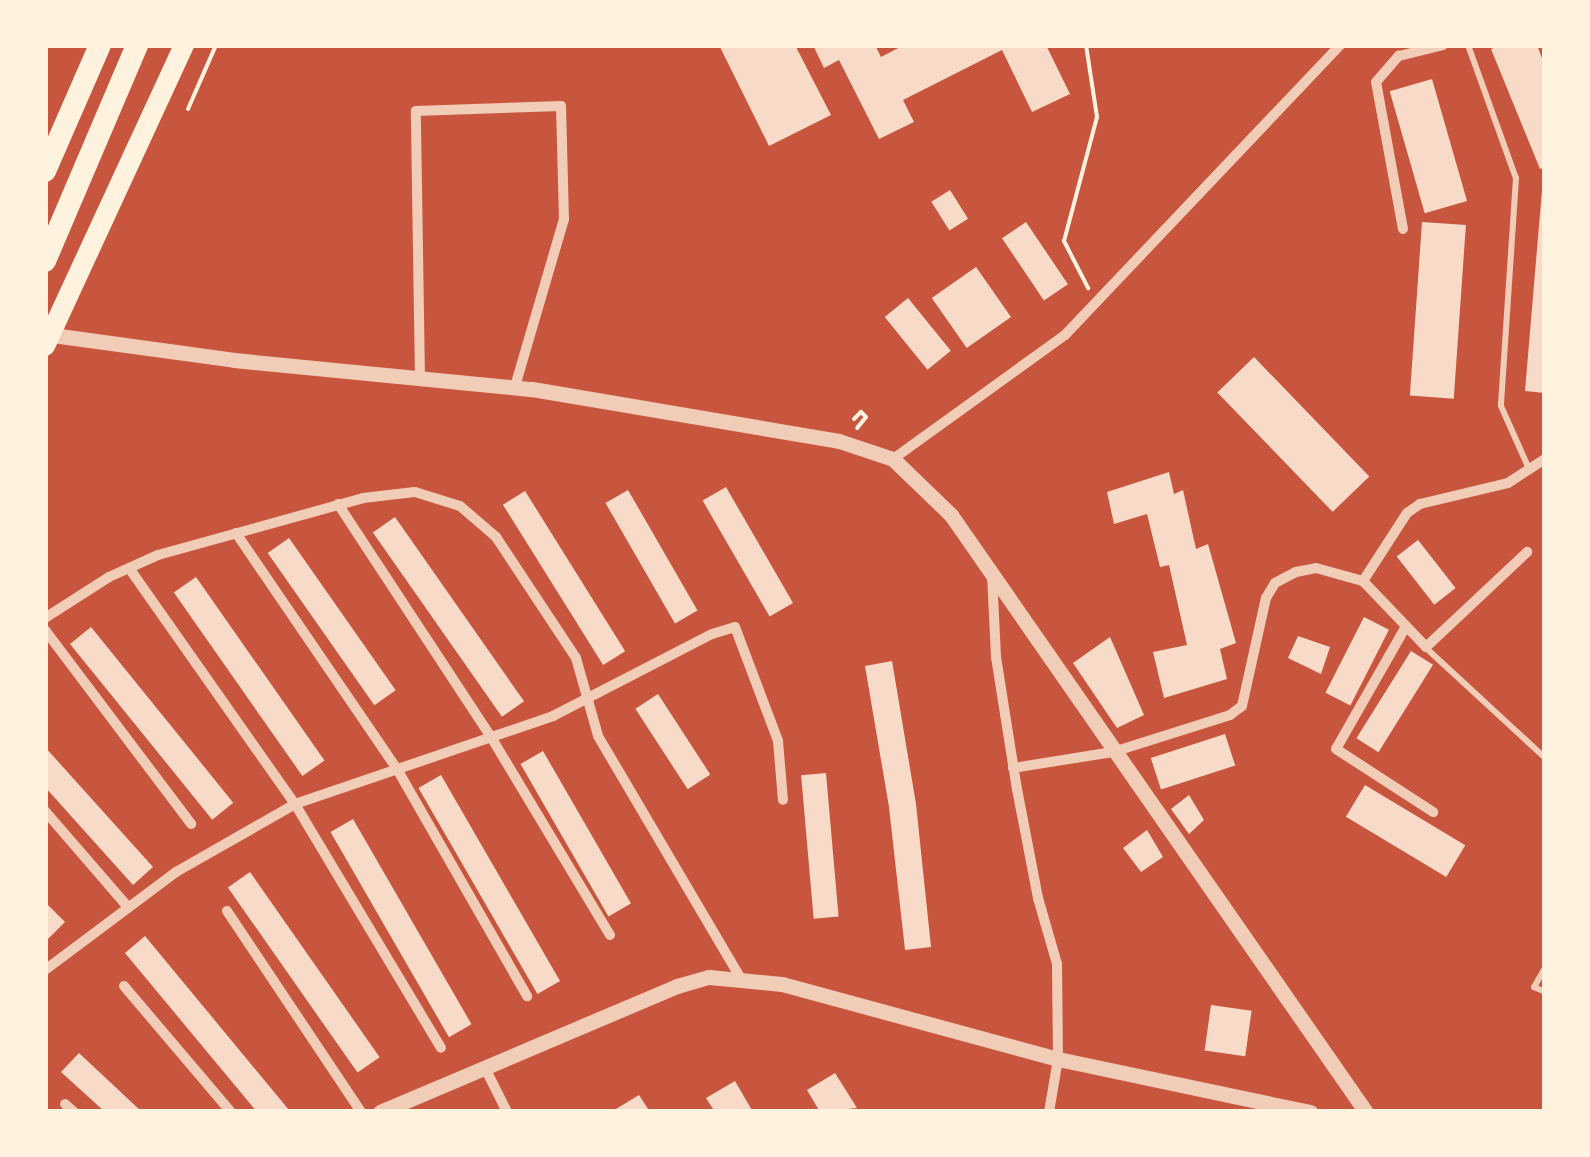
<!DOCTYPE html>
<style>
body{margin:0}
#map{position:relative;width:1590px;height:1157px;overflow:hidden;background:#c8553d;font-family:Quicksand,sans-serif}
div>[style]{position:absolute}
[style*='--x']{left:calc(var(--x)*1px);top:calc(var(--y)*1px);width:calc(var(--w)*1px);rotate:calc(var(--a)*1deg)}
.building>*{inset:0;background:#f7dbc8;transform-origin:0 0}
.path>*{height:4px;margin:-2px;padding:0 2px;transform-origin:2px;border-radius:2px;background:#fff3e0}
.service>*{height:6px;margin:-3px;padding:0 3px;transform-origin:3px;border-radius:3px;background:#f1ccb7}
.minor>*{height:10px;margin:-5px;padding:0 5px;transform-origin:5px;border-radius:5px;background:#f1ccb7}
.tertiary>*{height:15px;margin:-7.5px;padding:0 7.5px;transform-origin:7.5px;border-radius:7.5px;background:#f1ccb7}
.trunk>*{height:20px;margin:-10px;padding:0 10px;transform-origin:10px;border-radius:10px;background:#fff3e0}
.motorway>*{height:22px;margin:-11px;padding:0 11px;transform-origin:11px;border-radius:11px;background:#fff3e0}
span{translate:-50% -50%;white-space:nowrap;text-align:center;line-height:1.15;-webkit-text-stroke:10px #fff3e0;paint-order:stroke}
.frame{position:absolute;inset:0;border:48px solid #fff3e0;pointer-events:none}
</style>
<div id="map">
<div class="building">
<i style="clip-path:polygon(719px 45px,795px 45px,831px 115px,769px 146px)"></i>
<i style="clip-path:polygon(813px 45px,875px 45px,881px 57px,904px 45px,1046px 45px,1070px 94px,1032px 112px,1002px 50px,903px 100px,914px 122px,879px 139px,839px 60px,824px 68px)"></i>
<i style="clip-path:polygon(1502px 45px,1537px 45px,1545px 66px,1545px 167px,1540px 169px,1491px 49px)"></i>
<i style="left:1432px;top:79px;width:127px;height:44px;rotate:74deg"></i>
<i style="left:950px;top:190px;width:34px;height:22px;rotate:58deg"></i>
<i style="clip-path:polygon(1542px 190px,1545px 190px,1545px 393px,1525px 391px)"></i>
<i style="left:1026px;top:222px;width:75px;height:29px;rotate:56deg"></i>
<i style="left:1422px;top:222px;width:44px;height:174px;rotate:4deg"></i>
<i style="left:976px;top:267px;width:61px;height:54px;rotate:55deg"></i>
<i style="left:908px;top:298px;width:68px;height:30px;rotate:51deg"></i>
<i style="left:1254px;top:357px;width:166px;height:51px;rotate:46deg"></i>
<i style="clip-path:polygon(1169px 472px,1174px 494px,1183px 490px,1196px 549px,1208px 544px,1236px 643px,1220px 649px,1227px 679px,1164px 698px,1153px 652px,1187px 645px,1169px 565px,1160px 567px,1147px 514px,1114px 524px,1107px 492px)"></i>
<i style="left:726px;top:487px;width:134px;height:27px;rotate:60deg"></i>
<i style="left:628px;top:490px;width:139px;height:26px;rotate:60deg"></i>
<i style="left:525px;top:491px;width:189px;height:26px;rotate:58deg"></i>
<i style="left:395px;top:517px;width:225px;height:27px;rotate:55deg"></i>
<i style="left:289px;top:538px;width:186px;height:26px;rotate:55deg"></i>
<i style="left:1418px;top:540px;width:61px;height:27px;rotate:52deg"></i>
<i style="left:196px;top:577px;width:224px;height:27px;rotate:55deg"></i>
<i style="left:1364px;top:617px;width:28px;height:85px;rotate:27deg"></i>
<i style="left:91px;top:627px;width:226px;height:27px;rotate:51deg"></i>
<i style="clip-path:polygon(1298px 636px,1330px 647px,1321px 674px,1288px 658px)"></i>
<i style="clip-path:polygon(1110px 637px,1144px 715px,1117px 728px,1073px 663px)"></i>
<i style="left:1411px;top:651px;width:26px;height:103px;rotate:32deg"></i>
<i style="clip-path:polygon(892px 661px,916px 804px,931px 947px,905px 950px,889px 807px,865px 666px)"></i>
<i style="left:658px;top:694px;width:96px;height:27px;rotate:57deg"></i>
<i style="left:1225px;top:734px;width:33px;height:78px;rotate:72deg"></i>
<i style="clip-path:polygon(45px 747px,153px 867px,133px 885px,45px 787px)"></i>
<i style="left:543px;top:751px;width:176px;height:26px;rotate:60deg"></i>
<i style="left:826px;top:773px;width:144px;height:25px;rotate:85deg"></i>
<i style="left:441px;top:775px;width:238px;height:26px;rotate:60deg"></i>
<i style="left:1365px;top:785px;width:117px;height:37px;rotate:31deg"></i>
<i style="clip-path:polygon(1189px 795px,1204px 820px,1189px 834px,1171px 809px)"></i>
<i style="left:353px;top:819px;width:237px;height:26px;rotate:60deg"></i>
<i style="clip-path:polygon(1147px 830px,1163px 857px,1141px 872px,1123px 848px)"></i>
<i style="left:250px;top:872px;width:226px;height:27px;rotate:55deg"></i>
<i style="clip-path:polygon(45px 902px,65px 922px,47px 940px,45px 938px)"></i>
<i style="clip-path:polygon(145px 936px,289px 1110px,286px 1112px,257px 1112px,125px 953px)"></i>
<i style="left:1211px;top:1005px;width:41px;height:46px;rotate:8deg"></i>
<i style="clip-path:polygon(79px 1053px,142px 1112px,105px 1112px,61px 1072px)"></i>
<i style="clip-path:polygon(835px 1073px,857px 1108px,820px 1112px,807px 1090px)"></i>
<i style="clip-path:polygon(735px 1081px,753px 1112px,715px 1112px,706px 1098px)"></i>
<i style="clip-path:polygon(639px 1095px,650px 1112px,611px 1112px)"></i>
</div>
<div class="path">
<i style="--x:1086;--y:45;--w:73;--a:81.3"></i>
<i style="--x:1097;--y:117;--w:128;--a:104.9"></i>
<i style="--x:1064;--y:241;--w:53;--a:62.9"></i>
<i style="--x:188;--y:109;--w:70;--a:-66.4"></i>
<i style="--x:854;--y:419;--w:10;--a:-45"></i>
<i style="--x:861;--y:412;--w:7;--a:45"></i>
<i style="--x:866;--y:417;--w:14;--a:129"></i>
</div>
<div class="service">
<i style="--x:1468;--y:45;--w:141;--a:70.2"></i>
<i style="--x:1516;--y:178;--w:228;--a:93.8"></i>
<i style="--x:1501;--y:406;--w:69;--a:66"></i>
<i style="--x:1426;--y:648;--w:162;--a:42.7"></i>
<i style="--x:1545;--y:968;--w:22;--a:120"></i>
<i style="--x:1534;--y:987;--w:12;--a:24"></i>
</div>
<div class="minor">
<i style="--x:1403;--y:229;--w:149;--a:-100.4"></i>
<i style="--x:1376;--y:82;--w:35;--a:-49"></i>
<i style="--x:1399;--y:56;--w:45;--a:-14"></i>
<i style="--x:420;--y:379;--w:268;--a:-90.9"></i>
<i style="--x:416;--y:111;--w:145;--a:-2"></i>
<i style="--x:561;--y:106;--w:113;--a:88.5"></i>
<i style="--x:564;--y:219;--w:175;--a:106.3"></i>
<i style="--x:893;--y:459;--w:212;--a:-35.8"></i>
<i style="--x:1065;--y:335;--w:400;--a:-46.5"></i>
<i style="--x:338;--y:504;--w:279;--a:56.7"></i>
<i style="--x:491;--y:737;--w:231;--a:59"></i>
<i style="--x:236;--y:533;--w:286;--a:55.7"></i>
<i style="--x:397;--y:769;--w:262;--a:60.2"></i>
<i style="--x:129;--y:568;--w:289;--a:54.9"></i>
<i style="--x:295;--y:804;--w:284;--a:59.1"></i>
<i style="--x:992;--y:575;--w:82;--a:87.2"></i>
<i style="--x:996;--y:657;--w:134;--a:81"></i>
<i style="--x:1017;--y:789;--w:111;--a:79.1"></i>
<i style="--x:1038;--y:898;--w:69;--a:73.9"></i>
<i style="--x:1057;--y:964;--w:95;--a:89.4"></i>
<i style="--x:1058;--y:1059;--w:54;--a:99.6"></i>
<i style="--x:1363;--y:581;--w:81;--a:-57.1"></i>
<i style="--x:1407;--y:513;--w:16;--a:-35"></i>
<i style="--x:1420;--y:504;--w:90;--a:-13.4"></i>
<i style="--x:1508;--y:483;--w:44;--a:-33"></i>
<i style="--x:45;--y:618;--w:76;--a:-32.6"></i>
<i style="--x:109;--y:577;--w:54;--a:-24.2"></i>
<i style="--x:158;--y:555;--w:213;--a:-15.5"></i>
<i style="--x:363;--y:498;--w:52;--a:-6.6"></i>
<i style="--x:415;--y:492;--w:47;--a:17.3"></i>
<i style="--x:460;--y:506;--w:48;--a:40.7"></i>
<i style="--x:496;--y:537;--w:145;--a:56.5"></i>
<i style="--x:576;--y:658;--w:81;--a:74.2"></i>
<i style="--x:598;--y:736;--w:280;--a:59.5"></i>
<i style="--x:1405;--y:628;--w:139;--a:119.7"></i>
<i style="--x:1336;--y:749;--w:116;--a:33"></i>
<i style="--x:45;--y:630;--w:243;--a:53"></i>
<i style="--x:1013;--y:768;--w:101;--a:-9.1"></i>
<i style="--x:1113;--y:752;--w:123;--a:-17.5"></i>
<i style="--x:1230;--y:715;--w:15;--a:-37"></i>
<i style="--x:1242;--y:706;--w:111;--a:-77.5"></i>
<i style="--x:1266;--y:598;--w:17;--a:-59"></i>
<i style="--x:1275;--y:583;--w:24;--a:-28"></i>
<i style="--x:1296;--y:572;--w:20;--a:-11"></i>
<i style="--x:1316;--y:568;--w:49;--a:15.5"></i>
<i style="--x:1363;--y:581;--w:91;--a:46.3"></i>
<i style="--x:1426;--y:647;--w:139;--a:-43.2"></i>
<i style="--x:45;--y:811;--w:127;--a:49.2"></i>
<i style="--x:227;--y:911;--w:242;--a:56.3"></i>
<i style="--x:45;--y:970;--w:164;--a:-36.8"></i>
<i style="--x:176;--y:872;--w:137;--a:-29.7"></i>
<i style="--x:295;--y:804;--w:273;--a:-18.8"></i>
<i style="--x:553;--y:716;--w:179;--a:-27.3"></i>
<i style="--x:712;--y:634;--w:24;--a:-17"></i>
<i style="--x:735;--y:627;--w:122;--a:69.3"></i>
<i style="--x:778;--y:741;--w:59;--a:85.2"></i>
<i style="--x:124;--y:986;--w:165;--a:49.7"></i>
<i style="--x:485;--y:1068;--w:49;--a:63.4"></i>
<i style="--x:65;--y:1104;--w:12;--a:42"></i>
</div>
<div class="tertiary">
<i style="--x:45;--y:334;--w:191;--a:7.8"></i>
<i style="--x:234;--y:360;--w:299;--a:5.6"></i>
<i style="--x:532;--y:389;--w:311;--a:9.6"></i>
<i style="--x:839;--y:441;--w:57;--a:18.4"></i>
<i style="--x:893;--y:459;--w:81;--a:44"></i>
<i style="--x:951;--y:515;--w:727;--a:55.2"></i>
<i style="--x:380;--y:1112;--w:323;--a:-23"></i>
<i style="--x:677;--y:986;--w:33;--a:-16"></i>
<i style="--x:709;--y:977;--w:73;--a:5.5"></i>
<i style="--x:782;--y:984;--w:286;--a:15.2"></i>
<i style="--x:1058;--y:1059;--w:258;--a:11.9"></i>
</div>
<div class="trunk">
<i style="--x:45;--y:346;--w:332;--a:-65.2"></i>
</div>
<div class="motorway">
<i style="--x:45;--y:171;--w:137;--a:-66.4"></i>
<i style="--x:45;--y:261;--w:235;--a:-66.9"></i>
</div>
<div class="frame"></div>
</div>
